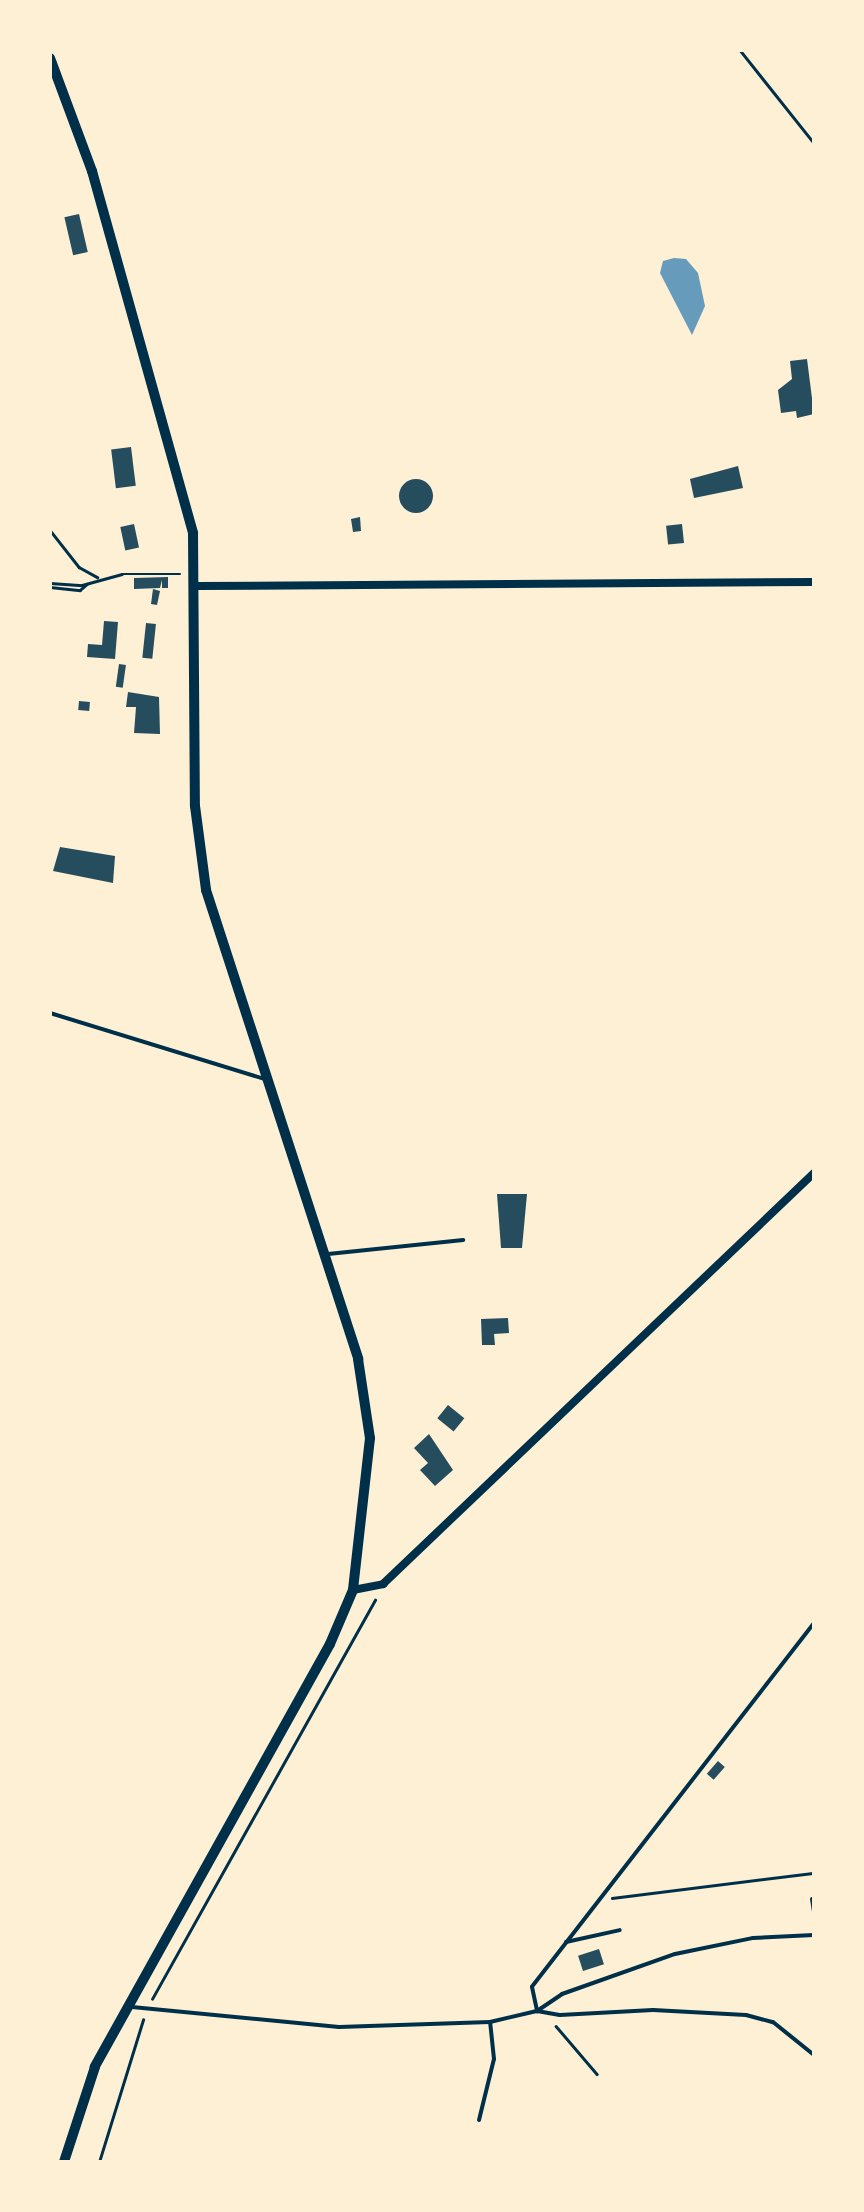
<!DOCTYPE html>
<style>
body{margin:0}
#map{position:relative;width:864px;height:2212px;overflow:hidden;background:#fdf0d5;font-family:Quicksand,sans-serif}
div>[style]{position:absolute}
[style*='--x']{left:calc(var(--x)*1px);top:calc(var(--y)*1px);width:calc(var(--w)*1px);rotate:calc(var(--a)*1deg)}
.water>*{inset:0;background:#669bbc}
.building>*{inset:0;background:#264d5e;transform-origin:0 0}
.round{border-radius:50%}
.path>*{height:2.5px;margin:-1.25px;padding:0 1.25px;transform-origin:1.25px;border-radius:1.25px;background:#003049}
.service>*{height:4px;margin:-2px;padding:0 2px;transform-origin:2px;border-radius:2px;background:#003049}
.minor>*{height:8px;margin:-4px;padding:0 4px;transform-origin:4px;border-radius:4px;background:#003049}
.secondary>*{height:10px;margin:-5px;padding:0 5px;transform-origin:5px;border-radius:5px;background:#003049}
span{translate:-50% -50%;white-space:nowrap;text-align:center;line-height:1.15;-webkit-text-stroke:9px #fdf0d5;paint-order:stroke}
.frame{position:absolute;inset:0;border:52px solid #fdf0d5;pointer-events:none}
</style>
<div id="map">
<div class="water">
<i style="clip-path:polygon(674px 258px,686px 259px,698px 273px,705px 306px,692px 335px,660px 273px,663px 261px)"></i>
</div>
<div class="building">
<i style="left:79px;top:214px;width:39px;height:15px;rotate:77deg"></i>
<i style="clip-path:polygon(807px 359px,814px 414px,797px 418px,796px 411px,781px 413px,778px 390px,792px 379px,790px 361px)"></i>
<i style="left:131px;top:447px;width:39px;height:20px;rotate:83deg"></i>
<i style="clip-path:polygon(738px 466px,743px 488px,694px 498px,690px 479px)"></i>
<i class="round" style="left:399px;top:479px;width:34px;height:34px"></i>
<i style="clip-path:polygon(360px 517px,361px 531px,353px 532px,351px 519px)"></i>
<i style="left:134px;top:524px;width:24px;height:14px;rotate:78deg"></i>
<i style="left:682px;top:524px;width:19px;height:16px;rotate:84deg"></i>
<i style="clip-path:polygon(168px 577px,168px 588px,162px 588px,162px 580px,160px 588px,134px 589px,134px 578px)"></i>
<i style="clip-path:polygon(153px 589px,160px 591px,157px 605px,151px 604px)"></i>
<i style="clip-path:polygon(104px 621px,118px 622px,115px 659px,87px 657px,88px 644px,102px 645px)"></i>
<i style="left:146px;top:623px;width:10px;height:35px;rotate:6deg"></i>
<i style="left:119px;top:664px;width:7px;height:23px;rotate:8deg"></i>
<i style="clip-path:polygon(128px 692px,159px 697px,160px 734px,134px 733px,136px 707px,126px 707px)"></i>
<i style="left:79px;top:701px;width:11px;height:9px;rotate:5deg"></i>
<i style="clip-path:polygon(60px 847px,115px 856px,113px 883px,53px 871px)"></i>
<i style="clip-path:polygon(497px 1194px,527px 1194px,522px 1248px,501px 1248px)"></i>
<i style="clip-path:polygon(508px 1318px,509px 1333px,494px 1334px,495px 1345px,482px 1345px,481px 1319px)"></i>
<i style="left:448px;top:1405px;width:21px;height:17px;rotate:39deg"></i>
<i style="clip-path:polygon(429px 1434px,453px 1470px,435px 1486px,420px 1470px,428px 1463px,414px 1448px)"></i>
<i style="left:718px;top:1761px;width:9px;height:17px;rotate:41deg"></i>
<i style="left:599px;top:1949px;width:16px;height:22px;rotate:72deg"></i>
</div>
<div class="path">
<i style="--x:740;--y:50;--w:119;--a:51.5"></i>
<i style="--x:50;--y:530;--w:47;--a:51.9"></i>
<i style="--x:79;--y:567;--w:21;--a:29"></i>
<i style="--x:50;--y:583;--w:32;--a:4"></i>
<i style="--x:82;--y:585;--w:41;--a:-15.4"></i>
<i style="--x:122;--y:574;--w:58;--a:0"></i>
<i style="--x:50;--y:587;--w:30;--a:6"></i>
<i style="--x:80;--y:590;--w:9;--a:-41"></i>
<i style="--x:612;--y:1898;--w:204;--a:-7.1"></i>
<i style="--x:152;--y:1999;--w:457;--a:-60.8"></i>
<i style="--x:556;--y:2026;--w:63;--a:49.5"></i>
<i style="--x:99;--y:2162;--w:149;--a:-72.8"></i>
</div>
<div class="service">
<i style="--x:50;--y:1013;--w:225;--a:17.1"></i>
<i style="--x:328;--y:1254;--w:136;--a:-5.9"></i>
<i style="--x:814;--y:1623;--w:460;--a:127.8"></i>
<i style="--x:532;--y:1987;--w:25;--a:78"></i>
<i style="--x:537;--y:2011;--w:23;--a:10"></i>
<i style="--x:560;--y:2015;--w:93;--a:-3.1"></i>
<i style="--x:653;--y:2010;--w:93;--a:3.1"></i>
<i style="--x:746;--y:2015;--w:28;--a:15"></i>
<i style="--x:773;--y:2022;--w:53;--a:38.8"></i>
<i style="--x:812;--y:1899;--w:12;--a:81"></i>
<i style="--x:566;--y:1942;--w:55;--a:-12.5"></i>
<i style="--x:132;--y:2007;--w:208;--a:5.5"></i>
<i style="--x:339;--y:2027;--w:151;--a:-1.9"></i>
<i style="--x:490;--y:2022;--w:48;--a:-13.2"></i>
<i style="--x:537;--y:2011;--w:30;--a:-34"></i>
<i style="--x:562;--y:1994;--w:120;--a:-19.5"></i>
<i style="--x:675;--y:1954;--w:80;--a:-11.6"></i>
<i style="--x:753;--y:1938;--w:61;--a:-2.8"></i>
<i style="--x:479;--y:2120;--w:63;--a:-76.2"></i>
<i style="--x:494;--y:2059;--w:37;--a:-96"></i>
</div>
<div class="minor">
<i style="--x:198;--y:586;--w:616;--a:-0.37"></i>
<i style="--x:353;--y:1590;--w:31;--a:-11"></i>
<i style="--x:383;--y:1584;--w:596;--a:-43.64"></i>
</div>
<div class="secondary">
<i style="--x:50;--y:58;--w:121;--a:69.6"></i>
<i style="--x:92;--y:171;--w:376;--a:74.4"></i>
<i style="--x:193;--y:533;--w:273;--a:89.6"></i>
<i style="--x:195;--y:806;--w:85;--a:82.5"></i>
<i style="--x:206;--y:890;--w:493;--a:72"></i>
<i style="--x:358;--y:1359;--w:80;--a:81.4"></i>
<i style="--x:370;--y:1438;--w:153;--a:96.4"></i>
<i style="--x:353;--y:1590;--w:59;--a:113.1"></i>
<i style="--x:330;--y:1644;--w:484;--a:119.1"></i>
<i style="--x:95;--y:2067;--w:100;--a:108.1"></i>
</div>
<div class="frame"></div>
</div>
